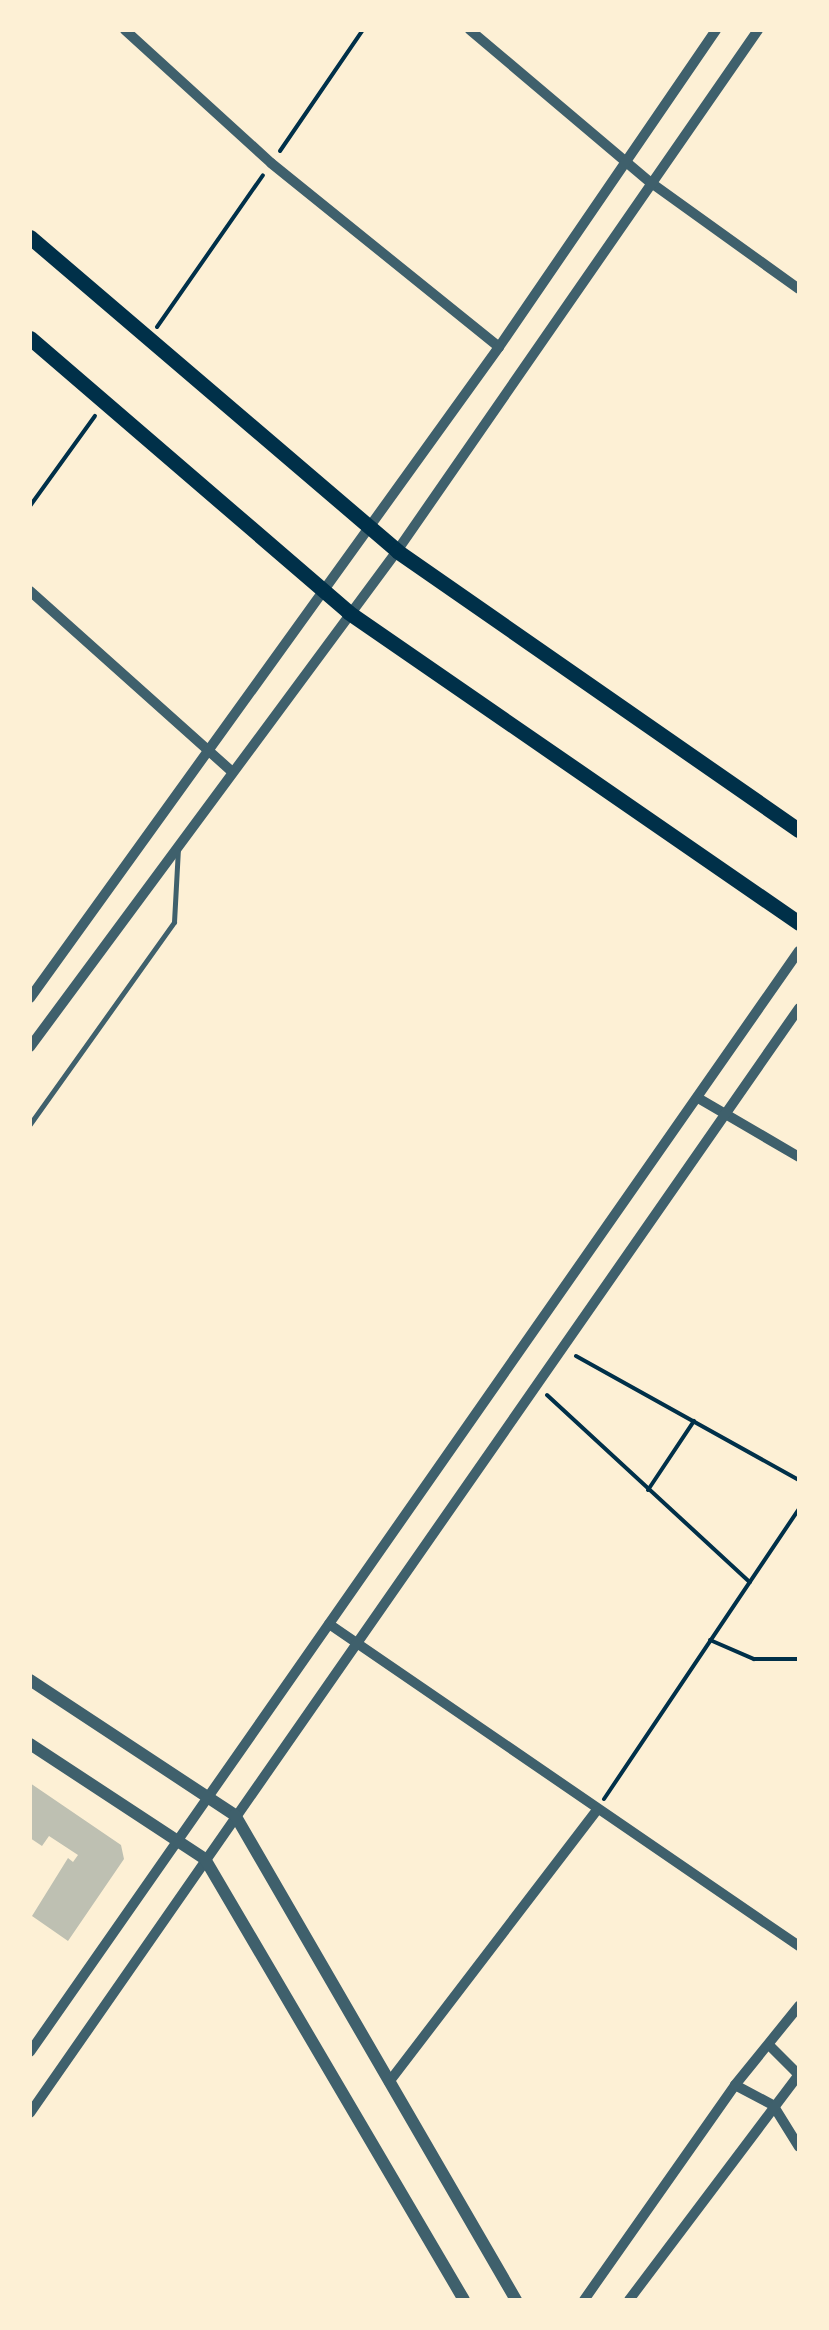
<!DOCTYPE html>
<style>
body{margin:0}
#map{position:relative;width:829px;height:2330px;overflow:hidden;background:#fdf0d5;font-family:Literata,serif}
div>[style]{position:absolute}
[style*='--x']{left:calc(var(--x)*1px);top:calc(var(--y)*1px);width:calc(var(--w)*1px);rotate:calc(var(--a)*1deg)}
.building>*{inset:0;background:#bec0b2}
.path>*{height:4px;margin:-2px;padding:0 2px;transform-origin:2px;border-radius:2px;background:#003049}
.service>*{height:5px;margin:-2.5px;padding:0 2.5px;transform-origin:2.5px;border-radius:2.5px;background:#3f606c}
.minor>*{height:10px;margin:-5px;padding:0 5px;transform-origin:5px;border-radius:5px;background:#3f606c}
.tertiary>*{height:12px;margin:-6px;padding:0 6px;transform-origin:6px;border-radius:6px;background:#3f606c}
.secondary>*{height:15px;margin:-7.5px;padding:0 7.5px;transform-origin:7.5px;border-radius:7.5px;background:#003049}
span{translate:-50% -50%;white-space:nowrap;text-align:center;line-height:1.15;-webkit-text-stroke:10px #fdf0d5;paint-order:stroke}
.frame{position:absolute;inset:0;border:32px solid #fdf0d5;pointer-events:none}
</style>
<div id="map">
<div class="building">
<i style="clip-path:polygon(30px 1783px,121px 1845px,124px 1859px,68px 1941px,32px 1916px,68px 1858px,73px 1862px,78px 1855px,49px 1836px,42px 1846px,30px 1838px)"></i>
</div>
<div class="path">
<i style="--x:280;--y:151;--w:147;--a:-55.6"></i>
<i style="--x:157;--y:327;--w:185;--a:-55.1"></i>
<i style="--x:30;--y:506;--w:111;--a:-54.2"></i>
<i style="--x:576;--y:1356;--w:255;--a:29.1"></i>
<i style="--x:547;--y:1395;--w:276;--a:42.7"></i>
<i style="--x:648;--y:1490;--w:83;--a:-56.3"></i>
<i style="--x:710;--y:1640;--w:48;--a:23.4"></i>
<i style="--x:754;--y:1659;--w:45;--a:0"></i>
<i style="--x:604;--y:1799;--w:349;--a:-56.1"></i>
</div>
<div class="service">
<i style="--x:30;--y:1124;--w:248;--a:-54.5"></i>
<i style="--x:174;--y:922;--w:73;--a:-86.9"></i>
</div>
<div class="minor">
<i style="--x:125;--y:30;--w:197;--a:42.3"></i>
<i style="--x:271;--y:163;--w:293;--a:38.9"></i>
<i style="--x:470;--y:30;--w:236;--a:40.2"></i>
<i style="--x:650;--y:182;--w:183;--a:35.7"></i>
<i style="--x:30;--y:591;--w:270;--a:41.8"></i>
<i style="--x:30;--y:998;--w:802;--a:-54.23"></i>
<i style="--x:499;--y:347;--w:384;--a:-55.6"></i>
<i style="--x:30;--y:1047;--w:617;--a:-53.5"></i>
<i style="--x:397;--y:551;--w:634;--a:-55.28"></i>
<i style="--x:698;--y:1098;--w:117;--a:30.3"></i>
<i style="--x:329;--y:1624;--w:570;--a:34.42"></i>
<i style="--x:769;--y:2045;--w:42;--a:45"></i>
<i style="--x:30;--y:2052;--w:1343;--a:-55.07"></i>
<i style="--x:389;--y:2082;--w:341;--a:-52.6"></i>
<i style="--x:735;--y:2085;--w:43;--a:27.8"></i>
<i style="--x:773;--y:2105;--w:49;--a:58.2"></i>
<i style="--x:30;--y:2113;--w:1346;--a:-55.16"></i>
<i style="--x:584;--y:2300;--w:263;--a:-54.9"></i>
<i style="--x:735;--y:2085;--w:102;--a:-51"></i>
<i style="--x:629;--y:2300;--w:283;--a:-53"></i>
</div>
<div class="tertiary">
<i style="--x:30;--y:1680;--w:245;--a:33.4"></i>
<i style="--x:235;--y:1815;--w:561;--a:59.91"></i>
<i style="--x:30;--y:1744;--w:209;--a:33.3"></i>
<i style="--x:205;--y:1859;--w:511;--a:59.57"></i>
</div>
<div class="secondary">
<i style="--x:30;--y:237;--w:483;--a:40.5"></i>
<i style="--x:397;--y:551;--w:489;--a:34.8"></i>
<i style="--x:30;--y:338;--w:420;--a:40.7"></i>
<i style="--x:348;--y:612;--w:548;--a:34.59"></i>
</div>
<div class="frame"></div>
</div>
